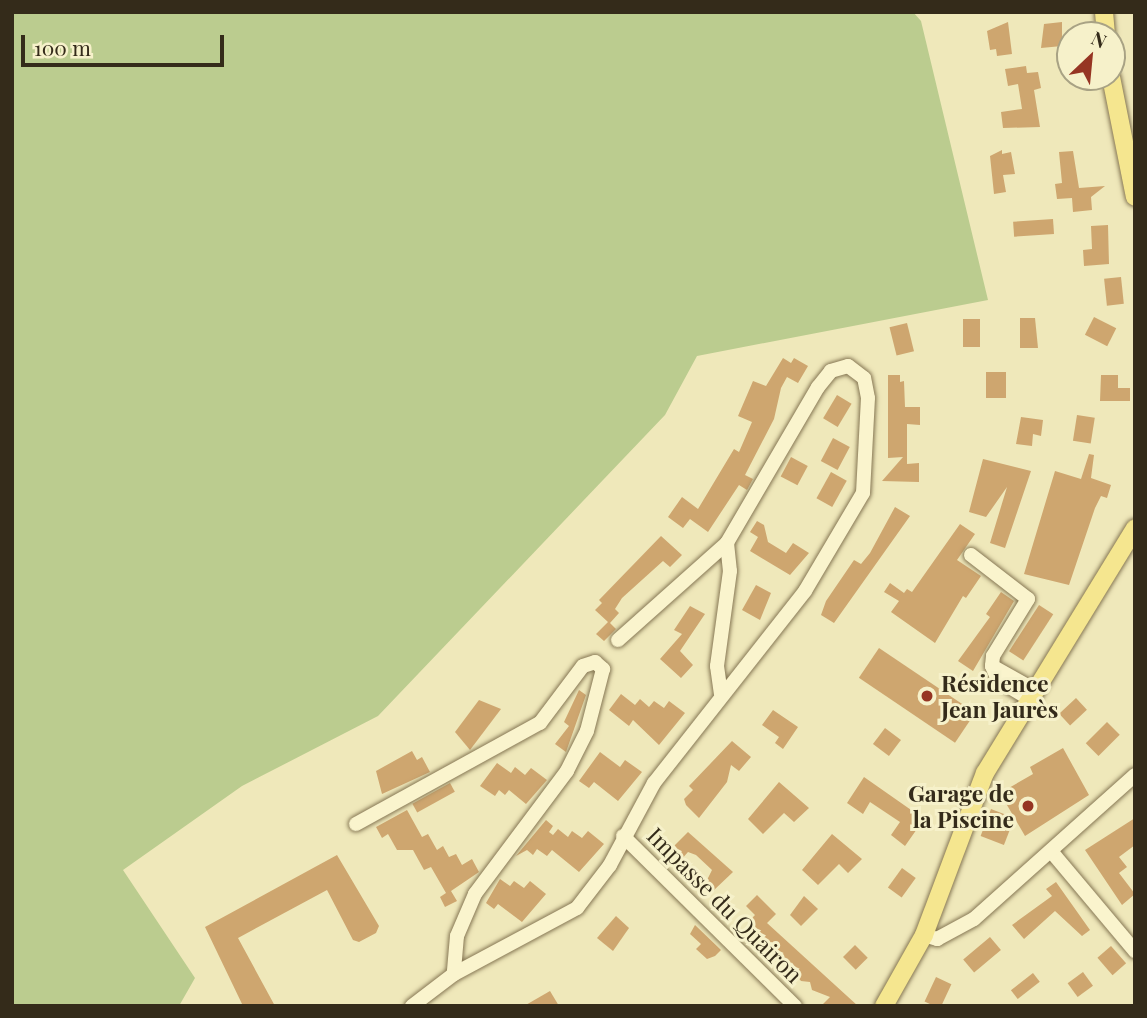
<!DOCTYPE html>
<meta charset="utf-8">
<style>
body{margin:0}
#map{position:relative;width:1147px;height:1018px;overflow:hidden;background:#efe8ba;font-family:"Playfair Display",serif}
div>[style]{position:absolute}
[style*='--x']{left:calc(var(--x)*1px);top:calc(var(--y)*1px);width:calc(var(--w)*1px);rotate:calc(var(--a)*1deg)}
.green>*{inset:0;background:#bbcc8f}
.building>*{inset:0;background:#cea66f;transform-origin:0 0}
.roads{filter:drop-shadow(0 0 2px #867754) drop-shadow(0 0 2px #867754)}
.minor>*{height:14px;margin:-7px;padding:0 7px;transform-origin:7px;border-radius:7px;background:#faf4cd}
.major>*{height:18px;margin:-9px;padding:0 9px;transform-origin:9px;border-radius:9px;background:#f5e68f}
.dots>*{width:19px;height:19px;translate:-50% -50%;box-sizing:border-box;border:4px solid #f6f1ca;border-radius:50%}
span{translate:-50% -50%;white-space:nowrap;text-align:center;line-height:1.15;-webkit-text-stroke:6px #f6f1ca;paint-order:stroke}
.poi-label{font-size:23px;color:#342b1a;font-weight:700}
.left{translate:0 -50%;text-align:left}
.right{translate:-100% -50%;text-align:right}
.street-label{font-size:23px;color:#342b1a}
.frame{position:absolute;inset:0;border:14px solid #342b1a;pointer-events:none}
.north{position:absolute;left:1056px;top:21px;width:70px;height:70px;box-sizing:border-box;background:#f6f1ca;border:2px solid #a8a284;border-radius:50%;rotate:26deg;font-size:19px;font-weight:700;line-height:28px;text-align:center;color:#342b1a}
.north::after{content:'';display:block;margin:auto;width:24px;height:32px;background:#963523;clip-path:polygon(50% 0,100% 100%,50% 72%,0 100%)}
.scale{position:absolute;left:21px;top:35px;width:203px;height:32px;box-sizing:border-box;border:4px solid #342b1a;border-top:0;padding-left:9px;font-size:21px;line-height:24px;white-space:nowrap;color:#342b1a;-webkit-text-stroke:5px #f6f1ca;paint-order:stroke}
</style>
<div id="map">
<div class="green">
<i style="clip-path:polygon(12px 12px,913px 12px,921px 21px,988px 300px,697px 356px,665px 415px,378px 716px,242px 786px,123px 870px,195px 978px,179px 1006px,12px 1006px)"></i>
</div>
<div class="building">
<i style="clip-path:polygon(1008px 22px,1012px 54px,997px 56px,996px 49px,990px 50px,987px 31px)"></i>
<i style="clip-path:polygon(1062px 22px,1062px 46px,1041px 48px,1044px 24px)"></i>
<i style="clip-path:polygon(1026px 66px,1027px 73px,1038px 72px,1041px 88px,1034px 90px,1040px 127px,1003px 128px,1001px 112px,1022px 109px,1018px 84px,1008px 86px,1005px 69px)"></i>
<i style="clip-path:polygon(1002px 150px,1002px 154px,1011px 152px,1015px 174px,1003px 175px,1006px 192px,994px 194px,990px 156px)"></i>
<i style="clip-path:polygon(1073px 151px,1079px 188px,1105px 186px,1091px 197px,1092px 210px,1073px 212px,1072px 198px,1057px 199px,1055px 184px,1062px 183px,1059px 152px)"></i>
<i style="left:1053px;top:219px;width:15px;height:40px;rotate:86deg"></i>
<i style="clip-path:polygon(1108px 225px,1109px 264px,1084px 266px,1083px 250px,1092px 249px,1091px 226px)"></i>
<i style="left:1121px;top:277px;width:27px;height:17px;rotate:84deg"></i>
<i style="left:1094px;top:317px;width:25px;height:20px;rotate:27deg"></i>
<i style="clip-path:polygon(1020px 318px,1035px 318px,1038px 348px,1020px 348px)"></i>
<i style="left:980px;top:319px;width:28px;height:17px;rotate:90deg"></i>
<i style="left:907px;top:323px;width:29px;height:18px;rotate:76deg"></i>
<i style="clip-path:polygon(783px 358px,791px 363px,794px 358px,808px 366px,798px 383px,787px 377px,781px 388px,774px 419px,745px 475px,753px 479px,747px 490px,739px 485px,708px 532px,690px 519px,683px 528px,668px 517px,682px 497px,698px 509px,734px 449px,739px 452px,752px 422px,738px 416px,753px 381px,766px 386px)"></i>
<i style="left:986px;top:372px;width:20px;height:26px"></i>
<i style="clip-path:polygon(888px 375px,900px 375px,900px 382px,904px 381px,905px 407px,920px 407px,920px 425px,907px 424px,907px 464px,919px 463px,919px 482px,882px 481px,903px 457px,888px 458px)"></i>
<i style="clip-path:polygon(1101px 375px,1118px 375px,1118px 388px,1130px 388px,1130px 401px,1100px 401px)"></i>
<i style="left:837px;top:395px;width:17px;height:27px;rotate:31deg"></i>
<i style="left:1077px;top:415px;width:18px;height:26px;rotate:9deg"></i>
<i style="clip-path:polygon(1021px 417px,1043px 420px,1041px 436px,1033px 434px,1032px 446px,1016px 444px)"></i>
<i style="left:833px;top:438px;width:19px;height:26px;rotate:28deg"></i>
<i style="clip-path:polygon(1089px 454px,1094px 455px,1091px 478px,1111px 485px,1107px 498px,1101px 496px,1095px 508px,1069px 585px,1024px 574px,1055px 471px,1081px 479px)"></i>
<i style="left:791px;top:457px;width:19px;height:22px;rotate:28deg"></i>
<i style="clip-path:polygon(983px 459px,1031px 471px,1005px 548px,990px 543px,1007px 487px,986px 517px,969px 512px)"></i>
<i style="left:831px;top:472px;width:18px;height:30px;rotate:29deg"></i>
<i style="clip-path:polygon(895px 507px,910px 516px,834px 623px,821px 615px,826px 601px,854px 560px,861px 564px,870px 553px)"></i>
<i style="clip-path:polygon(757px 521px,764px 525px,768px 542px,786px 553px,793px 543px,809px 553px,790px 575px,750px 551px,758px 537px,750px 532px)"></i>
<i style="clip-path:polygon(960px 524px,975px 534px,957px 560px,981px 576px,966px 598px,963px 596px,935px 643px,891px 612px,899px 601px,884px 592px,890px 583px,904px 593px,907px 589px,912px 592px)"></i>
<i style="clip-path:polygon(661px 536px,682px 555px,670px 567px,663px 561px,622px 598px,615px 609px,619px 613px,610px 623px,616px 629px,604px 641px,596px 634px,608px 622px,595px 610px,602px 603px,599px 600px)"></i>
<i style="clip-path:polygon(756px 585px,771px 593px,760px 620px,742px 610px)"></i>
<i style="clip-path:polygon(1001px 592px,1014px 601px,973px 671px,958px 661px,990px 617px,986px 614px)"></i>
<i style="left:1039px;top:605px;width:17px;height:55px;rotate:33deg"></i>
<i style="clip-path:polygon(690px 606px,705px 614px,680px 651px,693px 665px,681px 678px,660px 659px,682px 634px,674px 630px)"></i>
<i style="left:879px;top:648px;width:116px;height:36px;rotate:34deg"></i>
<i style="clip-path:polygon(579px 690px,586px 695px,566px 752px,555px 744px,569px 726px,564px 722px)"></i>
<i style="clip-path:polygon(621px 694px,635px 705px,640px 699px,649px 707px,654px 701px,664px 708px,669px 701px,685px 713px,659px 745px,633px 720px,629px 726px,609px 710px)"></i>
<i style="left:1076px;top:698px;width:16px;height:23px;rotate:47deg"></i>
<i style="clip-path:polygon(479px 700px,501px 709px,470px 750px,455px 732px)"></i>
<i style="clip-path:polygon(773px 710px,798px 727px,783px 749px,775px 743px,779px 737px,762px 725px)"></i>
<i style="left:1107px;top:722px;width:18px;height:30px;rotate:45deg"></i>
<i style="left:885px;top:728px;width:20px;height:20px;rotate:37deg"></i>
<i style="clip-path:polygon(732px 741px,751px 757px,739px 771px,731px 765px,727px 782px,699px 818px,686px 805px,684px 799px,693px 790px,689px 786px)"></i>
<i style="clip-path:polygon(1063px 748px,1089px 795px,1025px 836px,1000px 793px,1033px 774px,1030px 767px)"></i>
<i style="clip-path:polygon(412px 751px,417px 760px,422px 757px,430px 772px,382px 794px,376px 771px)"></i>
<i style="clip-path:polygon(600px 752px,620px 767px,625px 760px,642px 772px,618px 801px,594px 782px,589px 788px,579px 781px)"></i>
<i style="clip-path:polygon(497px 763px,511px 773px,515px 767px,525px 775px,531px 768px,547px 780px,526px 804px,509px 790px,505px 795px,499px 790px,495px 796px,480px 786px)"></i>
<i style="clip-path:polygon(864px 777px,924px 819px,905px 846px,891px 835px,900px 822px,870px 802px,863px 814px,847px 803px)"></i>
<i style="clip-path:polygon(779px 782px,809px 808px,794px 822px,784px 813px,763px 834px,748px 819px)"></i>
<i style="left:450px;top:783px;width:10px;height:43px;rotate:61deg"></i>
<i style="left:991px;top:809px;width:25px;height:29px;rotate:21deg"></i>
<i style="clip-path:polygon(407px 810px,422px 837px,428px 834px,437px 850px,443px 846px,449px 857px,456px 854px,462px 865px,472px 859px,479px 872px,451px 891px,457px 901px,445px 907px,440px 897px,446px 893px,431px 867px,424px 870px,413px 850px,397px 850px,388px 834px,382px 838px,376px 827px)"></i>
<i style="clip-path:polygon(1135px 818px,1135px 845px,1119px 857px,1127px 867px,1119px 873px,1135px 894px,1122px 905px,1085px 850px)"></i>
<i style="clip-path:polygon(546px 820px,553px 826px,549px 832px,553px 835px,558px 829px,568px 837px,572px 831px,582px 838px,588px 831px,604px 844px,579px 872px,552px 850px,547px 856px,537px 849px,533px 855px,527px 850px,516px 856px)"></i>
<i style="clip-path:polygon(688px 832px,733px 872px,713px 891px,705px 884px,712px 870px,696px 855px,688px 852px,680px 861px,670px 850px)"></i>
<i style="clip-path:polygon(832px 834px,862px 859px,848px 873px,839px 864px,818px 885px,802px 870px)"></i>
<i style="clip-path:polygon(337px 855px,379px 926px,376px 933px,359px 942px,353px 940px,327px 890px,238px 938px,275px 1006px,243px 1006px,205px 927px)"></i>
<i style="left:902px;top:868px;width:17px;height:24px;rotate:36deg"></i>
<i style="clip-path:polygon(500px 879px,510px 886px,514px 881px,524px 888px,530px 881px,546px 894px,522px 922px,498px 904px,494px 909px,486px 903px)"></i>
<i style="clip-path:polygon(1056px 882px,1090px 930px,1082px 936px,1055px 911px,1024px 939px,1012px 925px,1052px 896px,1046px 889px)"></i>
<i style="clip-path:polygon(757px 895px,776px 914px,767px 923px,858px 1006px,821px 1006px,830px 997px,812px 990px,810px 982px,801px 981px,785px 961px,782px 964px,765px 947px,769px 942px,748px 922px,755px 915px,746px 906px)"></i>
<i style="clip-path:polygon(804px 896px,818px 909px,801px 926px,790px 915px)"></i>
<i style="clip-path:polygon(616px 916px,629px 928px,613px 951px,597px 938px)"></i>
<i style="clip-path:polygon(695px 925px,721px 950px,715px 956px,707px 959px,696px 949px,701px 944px,690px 934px)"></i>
<i style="left:990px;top:937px;width:17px;height:35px;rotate:50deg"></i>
<i style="left:855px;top:945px;width:18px;height:17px;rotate:45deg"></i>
<i style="left:1111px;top:946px;width:23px;height:18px;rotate:49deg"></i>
<i style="left:1083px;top:972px;width:17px;height:19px;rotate:54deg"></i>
<i style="left:1033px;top:973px;width:11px;height:28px;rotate:52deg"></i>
<i style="left:936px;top:977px;width:17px;height:27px;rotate:25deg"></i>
<i style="clip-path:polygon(550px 991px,559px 1006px,524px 1006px)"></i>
</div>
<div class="roads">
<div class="minor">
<i style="--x:971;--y:555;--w:72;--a:37.7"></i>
<i style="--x:1028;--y:599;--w:67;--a:121.6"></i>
<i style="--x:993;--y:656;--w:10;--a:96"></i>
<i style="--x:992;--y:666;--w:15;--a:67"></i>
<i style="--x:998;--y:680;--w:35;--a:31"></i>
<i style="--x:618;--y:640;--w:146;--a:-41.7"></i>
<i style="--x:992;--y:666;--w:47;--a:29.3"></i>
<i style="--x:356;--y:824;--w:210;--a:-28.8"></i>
<i style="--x:540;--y:723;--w:71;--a:-53"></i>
<i style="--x:583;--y:666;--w:13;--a:-18"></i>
<i style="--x:595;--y:662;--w:11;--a:41"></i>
<i style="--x:603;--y:669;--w:64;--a:104.5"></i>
<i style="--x:587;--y:731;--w:45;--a:116.6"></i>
<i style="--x:567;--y:771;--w:154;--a:126.8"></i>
<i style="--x:475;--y:894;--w:46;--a:113.2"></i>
<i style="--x:457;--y:936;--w:38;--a:95"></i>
<i style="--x:623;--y:836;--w:242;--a:44.7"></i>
<i style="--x:1051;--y:851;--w:131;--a:50"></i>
<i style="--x:924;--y:935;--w:14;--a:17"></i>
<i style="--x:937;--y:939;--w:42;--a:-28.4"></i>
<i style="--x:974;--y:919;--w:216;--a:-41.8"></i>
<i style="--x:412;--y:1006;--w:53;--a:-37.3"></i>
<i style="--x:454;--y:974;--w:140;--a:-28.2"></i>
<i style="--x:577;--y:908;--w:54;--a:-52.5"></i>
<i style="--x:610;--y:865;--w:93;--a:-61.8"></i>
<i style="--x:654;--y:783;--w:244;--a:-51.8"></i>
<i style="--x:805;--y:591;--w:114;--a:-59.4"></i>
<i style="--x:863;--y:493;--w:95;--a:-87"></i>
<i style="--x:868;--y:398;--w:20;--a:-101"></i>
<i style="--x:864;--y:378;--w:20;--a:-143"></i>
<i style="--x:848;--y:366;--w:18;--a:164"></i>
<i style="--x:831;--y:371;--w:21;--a:129"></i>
<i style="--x:818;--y:387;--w:181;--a:120.3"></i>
<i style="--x:727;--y:543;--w:28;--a:84"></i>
<i style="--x:730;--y:571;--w:96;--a:97.8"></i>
<i style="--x:717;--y:666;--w:28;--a:82"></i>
</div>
<div class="major">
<i style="--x:1104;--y:12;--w:23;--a:85"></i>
<i style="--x:1111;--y:77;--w:122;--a:78.7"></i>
<i style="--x:884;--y:1006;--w:81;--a:-60.6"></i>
<i style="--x:924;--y:935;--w:173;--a:-69.4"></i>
<i style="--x:985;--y:773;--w:287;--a:-58.5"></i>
</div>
</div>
<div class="dots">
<i style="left:927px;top:696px;background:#963523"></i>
<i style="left:1028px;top:806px;background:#963523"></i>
</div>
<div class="poi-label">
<span class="left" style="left:941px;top:696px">Résidence<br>Jean Jaurès</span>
<span class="right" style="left:1014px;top:806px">Garage de<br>la Piscine</span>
</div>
<div class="street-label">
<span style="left:725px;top:905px;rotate:45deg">Impasse du Quairon</span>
</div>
<div class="frame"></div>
<div class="north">N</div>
<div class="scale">100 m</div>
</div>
